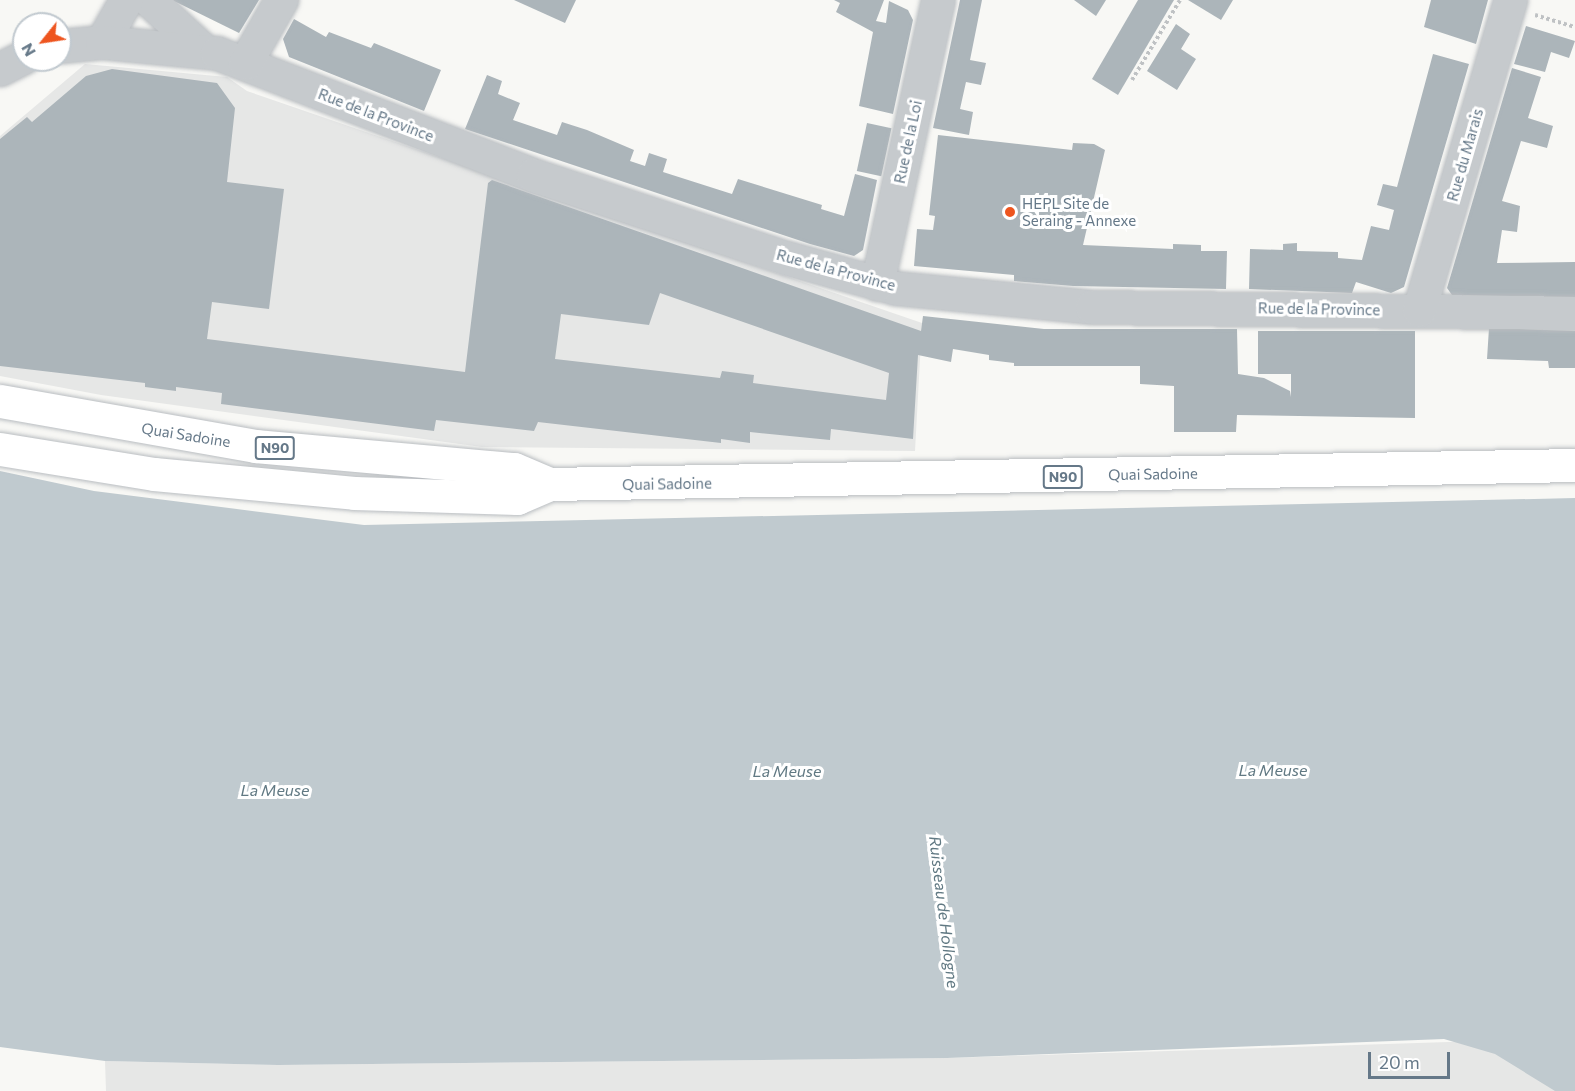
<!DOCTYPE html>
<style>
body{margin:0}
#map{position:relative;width:1575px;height:1091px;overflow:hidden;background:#f8f8f5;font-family:Commissioner,sans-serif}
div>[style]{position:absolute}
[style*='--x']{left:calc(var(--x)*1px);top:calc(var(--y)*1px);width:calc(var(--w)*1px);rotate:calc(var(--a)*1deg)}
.built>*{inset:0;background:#e6e7e6}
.water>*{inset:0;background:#c0cacf}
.building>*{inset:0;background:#acb5ba;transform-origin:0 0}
.path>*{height:4px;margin-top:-2px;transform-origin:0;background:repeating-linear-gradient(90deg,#bfc2c4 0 3px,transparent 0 6px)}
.roads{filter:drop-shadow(0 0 2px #b9bdc1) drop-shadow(0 0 2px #b9bdc1)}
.minor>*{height:33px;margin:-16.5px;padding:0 16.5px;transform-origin:16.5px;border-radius:16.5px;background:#c6cacd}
.major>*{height:33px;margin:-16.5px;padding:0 16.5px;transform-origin:16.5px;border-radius:16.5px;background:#fff}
.dots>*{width:16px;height:16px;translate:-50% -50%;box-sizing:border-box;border:3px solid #fff;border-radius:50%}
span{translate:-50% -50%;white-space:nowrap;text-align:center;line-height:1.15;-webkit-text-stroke:6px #fff;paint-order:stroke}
.shield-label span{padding:2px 4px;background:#fff;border:2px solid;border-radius:4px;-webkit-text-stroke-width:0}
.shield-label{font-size:14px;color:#657888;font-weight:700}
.street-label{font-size:15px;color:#657888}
.poi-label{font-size:15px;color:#657888}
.left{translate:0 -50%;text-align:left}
.water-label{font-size:16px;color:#617983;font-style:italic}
.north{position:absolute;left:12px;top:12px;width:60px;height:60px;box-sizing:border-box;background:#fff;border:2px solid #c1c9cf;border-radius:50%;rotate:240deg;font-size:16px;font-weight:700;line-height:24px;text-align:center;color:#657888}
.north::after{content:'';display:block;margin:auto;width:21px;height:27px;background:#ee551f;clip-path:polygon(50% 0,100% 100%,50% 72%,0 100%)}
.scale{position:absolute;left:1368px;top:1052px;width:82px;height:27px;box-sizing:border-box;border:3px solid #657888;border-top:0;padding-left:8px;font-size:18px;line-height:21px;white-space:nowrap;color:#657888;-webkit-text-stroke:4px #fff;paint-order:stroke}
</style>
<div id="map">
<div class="built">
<i style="clip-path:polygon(85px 64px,227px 77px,247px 91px,922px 323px,915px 451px,482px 447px,101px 395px,0 376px,0 136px)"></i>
<i style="clip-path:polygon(1575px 1038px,1575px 1091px,106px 1091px,105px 1061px,278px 1065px,947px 1058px)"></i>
</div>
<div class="water">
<i style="clip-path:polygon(0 471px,94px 491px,364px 525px,1575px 498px,1575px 1091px,1555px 1091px,1495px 1054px,1444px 1039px,947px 1058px,278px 1065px,105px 1061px,0 1047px)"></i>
</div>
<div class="building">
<i style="clip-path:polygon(172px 0,259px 0,239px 33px)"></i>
<i style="clip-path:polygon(514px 0,576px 0,565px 23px)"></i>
<i style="clip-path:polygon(834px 0,884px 0,876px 21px,886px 23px,889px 1px,908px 10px,913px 20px,893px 114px,859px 106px,873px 32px,836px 12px,840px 3px)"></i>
<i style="clip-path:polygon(960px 0,982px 0,970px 60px,986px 63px,981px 85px,966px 82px,960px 109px,973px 112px,969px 135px,933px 128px)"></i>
<i style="clip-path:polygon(1074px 0,1106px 0,1096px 16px)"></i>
<i style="clip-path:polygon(1138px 0,1174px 0,1118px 95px,1092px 79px)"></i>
<i style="clip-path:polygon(1188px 0,1233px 0,1221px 20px)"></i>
<i style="clip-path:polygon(1431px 0,1488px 0,1476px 44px,1424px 27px)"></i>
<i style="clip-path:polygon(294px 19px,326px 37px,329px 32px,371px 48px,374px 43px,441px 70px,424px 111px,289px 57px,283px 39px)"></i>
<i style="clip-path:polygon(1176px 24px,1190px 34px,1181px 49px,1196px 59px,1177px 90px,1147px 71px)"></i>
<i style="clip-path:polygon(1526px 26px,1575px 41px,1569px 58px,1551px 52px,1545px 72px,1514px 64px)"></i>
<i style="clip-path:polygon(1433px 54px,1469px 64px,1404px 287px,1391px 293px,1356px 282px,1352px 293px,1249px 289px,1250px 249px,1283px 250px,1283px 244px,1297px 243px,1297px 251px,1338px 252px,1338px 258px,1362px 260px,1371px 226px,1389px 230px,1394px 210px,1377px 205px,1383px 184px,1397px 187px)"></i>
<i style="clip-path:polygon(1512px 68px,1541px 77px,1528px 118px,1553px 126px,1547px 148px,1521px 141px,1502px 201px,1520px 206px,1517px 232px,1502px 230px,1497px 263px,1575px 262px,1575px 297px,1452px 295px,1447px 288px)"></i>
<i style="clip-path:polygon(evenodd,112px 69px,217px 83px,235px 108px,227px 182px,284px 189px,269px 309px,212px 302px,207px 339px,465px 372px,488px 183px,492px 180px,921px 331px,923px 316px,1044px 329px,1237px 329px,1238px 374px,1264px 378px,1290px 391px,1291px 397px,1291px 374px,1258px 374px,1258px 331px,1415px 331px,1415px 418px,1237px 415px,1236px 432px,1174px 432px,1174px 386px,1140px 384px,1140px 366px,1014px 366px,1014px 363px,989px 360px,989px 355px,953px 349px,951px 362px,918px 355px,913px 439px,831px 429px,830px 440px,750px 432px,750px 443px,721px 439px,721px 443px,538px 422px,534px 431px,436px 420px,434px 431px,221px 404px,222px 393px,176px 387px,176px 391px,145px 387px,145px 383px,0 366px,0 139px,27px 117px,32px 122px,86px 76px,112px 69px,660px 293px,889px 373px,886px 400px,753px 383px,754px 375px,722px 371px,720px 378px,555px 359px,561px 314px,649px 325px,660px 293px)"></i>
<i style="clip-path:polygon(487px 75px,502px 81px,498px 94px,520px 103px,513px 120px,557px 135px,562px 122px,587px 130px,634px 150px,630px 161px,645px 166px,649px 153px,667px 159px,663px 172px,732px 194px,738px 179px,822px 205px,821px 209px,844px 216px,855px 174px,877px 180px,863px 250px,854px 256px,810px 244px,465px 129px)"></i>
<i style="left:867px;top:123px;width:25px;height:49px;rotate:12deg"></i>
<i style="clip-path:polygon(938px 135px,1072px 150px,1073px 143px,1094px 144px,1105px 150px,1083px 245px,1173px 249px,1173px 244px,1201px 245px,1201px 251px,1227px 251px,1226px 289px,1073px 286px,1014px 281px,1014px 275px,914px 266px,917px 229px,933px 230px,935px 216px,929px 215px)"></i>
<i style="clip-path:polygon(1489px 328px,1575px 331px,1575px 368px,1549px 368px,1548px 361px,1487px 359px)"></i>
</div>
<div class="path">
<i style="--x:1535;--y:15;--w:42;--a:16.7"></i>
<i style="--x:1132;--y:80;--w:93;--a:-59"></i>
</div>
<div class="roads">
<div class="minor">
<i style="--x:149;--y:0;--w:75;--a:42.8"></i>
<i style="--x:102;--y:42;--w:48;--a:-60.3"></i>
<i style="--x:60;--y:46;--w:42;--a:-5.4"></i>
<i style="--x:102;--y:42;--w:116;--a:5.5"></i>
<i style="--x:217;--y:53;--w:339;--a:21.1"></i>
<i style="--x:533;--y:175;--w:267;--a:18.1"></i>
<i style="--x:787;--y:258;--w:112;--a:15.5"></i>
<i style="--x:895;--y:288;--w:198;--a:5.5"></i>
<i style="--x:1092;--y:307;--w:483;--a:0.7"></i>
<i style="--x:245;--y:63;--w:73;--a:-60.3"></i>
<i style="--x:0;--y:69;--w:27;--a:-27"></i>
<i style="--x:877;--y:284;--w:290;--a:-77.9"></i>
<i style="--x:1419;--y:310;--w:323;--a:-73.6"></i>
</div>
<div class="major">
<i style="--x:0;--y:401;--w:259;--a:10"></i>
<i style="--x:255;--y:446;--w:260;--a:5.1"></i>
<i style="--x:514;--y:469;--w:39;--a:23"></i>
<i style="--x:550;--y:484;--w:1025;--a:-1.06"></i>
<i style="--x:0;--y:449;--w:156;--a:9.2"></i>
<i style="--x:154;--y:474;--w:201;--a:5.4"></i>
<i style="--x:354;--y:493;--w:163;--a:1.8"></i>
<i style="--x:517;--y:498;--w:36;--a:-23"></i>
</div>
</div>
<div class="dots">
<i style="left:1010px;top:212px;background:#ee551f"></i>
</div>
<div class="shield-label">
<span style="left:275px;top:448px">N90</span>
<span style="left:1063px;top:477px">N90</span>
</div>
<div class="street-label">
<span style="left:376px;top:115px;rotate:21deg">Rue de la Province</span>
<span style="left:908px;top:142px;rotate:-78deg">Rue de la Loi</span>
<span style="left:1465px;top:155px;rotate:-74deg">Rue du Marais</span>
<span style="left:836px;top:270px;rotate:15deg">Rue de la Province</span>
<span style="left:1319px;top:309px;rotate:1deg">Rue de la Province</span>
<span style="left:186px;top:435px;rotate:9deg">Quai Sadoine</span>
<span style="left:1153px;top:474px;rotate:-1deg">Quai Sadoine</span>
<span style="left:667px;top:484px;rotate:-1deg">Quai Sadoine</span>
</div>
<div class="poi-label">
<span class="left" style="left:1022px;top:212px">HEPL Site de<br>Seraing - Annexe</span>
</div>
<div class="water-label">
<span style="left:1273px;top:770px">La Meuse</span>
<span style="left:787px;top:771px">La Meuse</span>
<span style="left:275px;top:790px">La Meuse</span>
<span style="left:944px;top:912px;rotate:83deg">Ruisseau de Hollogne</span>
</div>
<div class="north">N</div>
<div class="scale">20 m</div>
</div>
